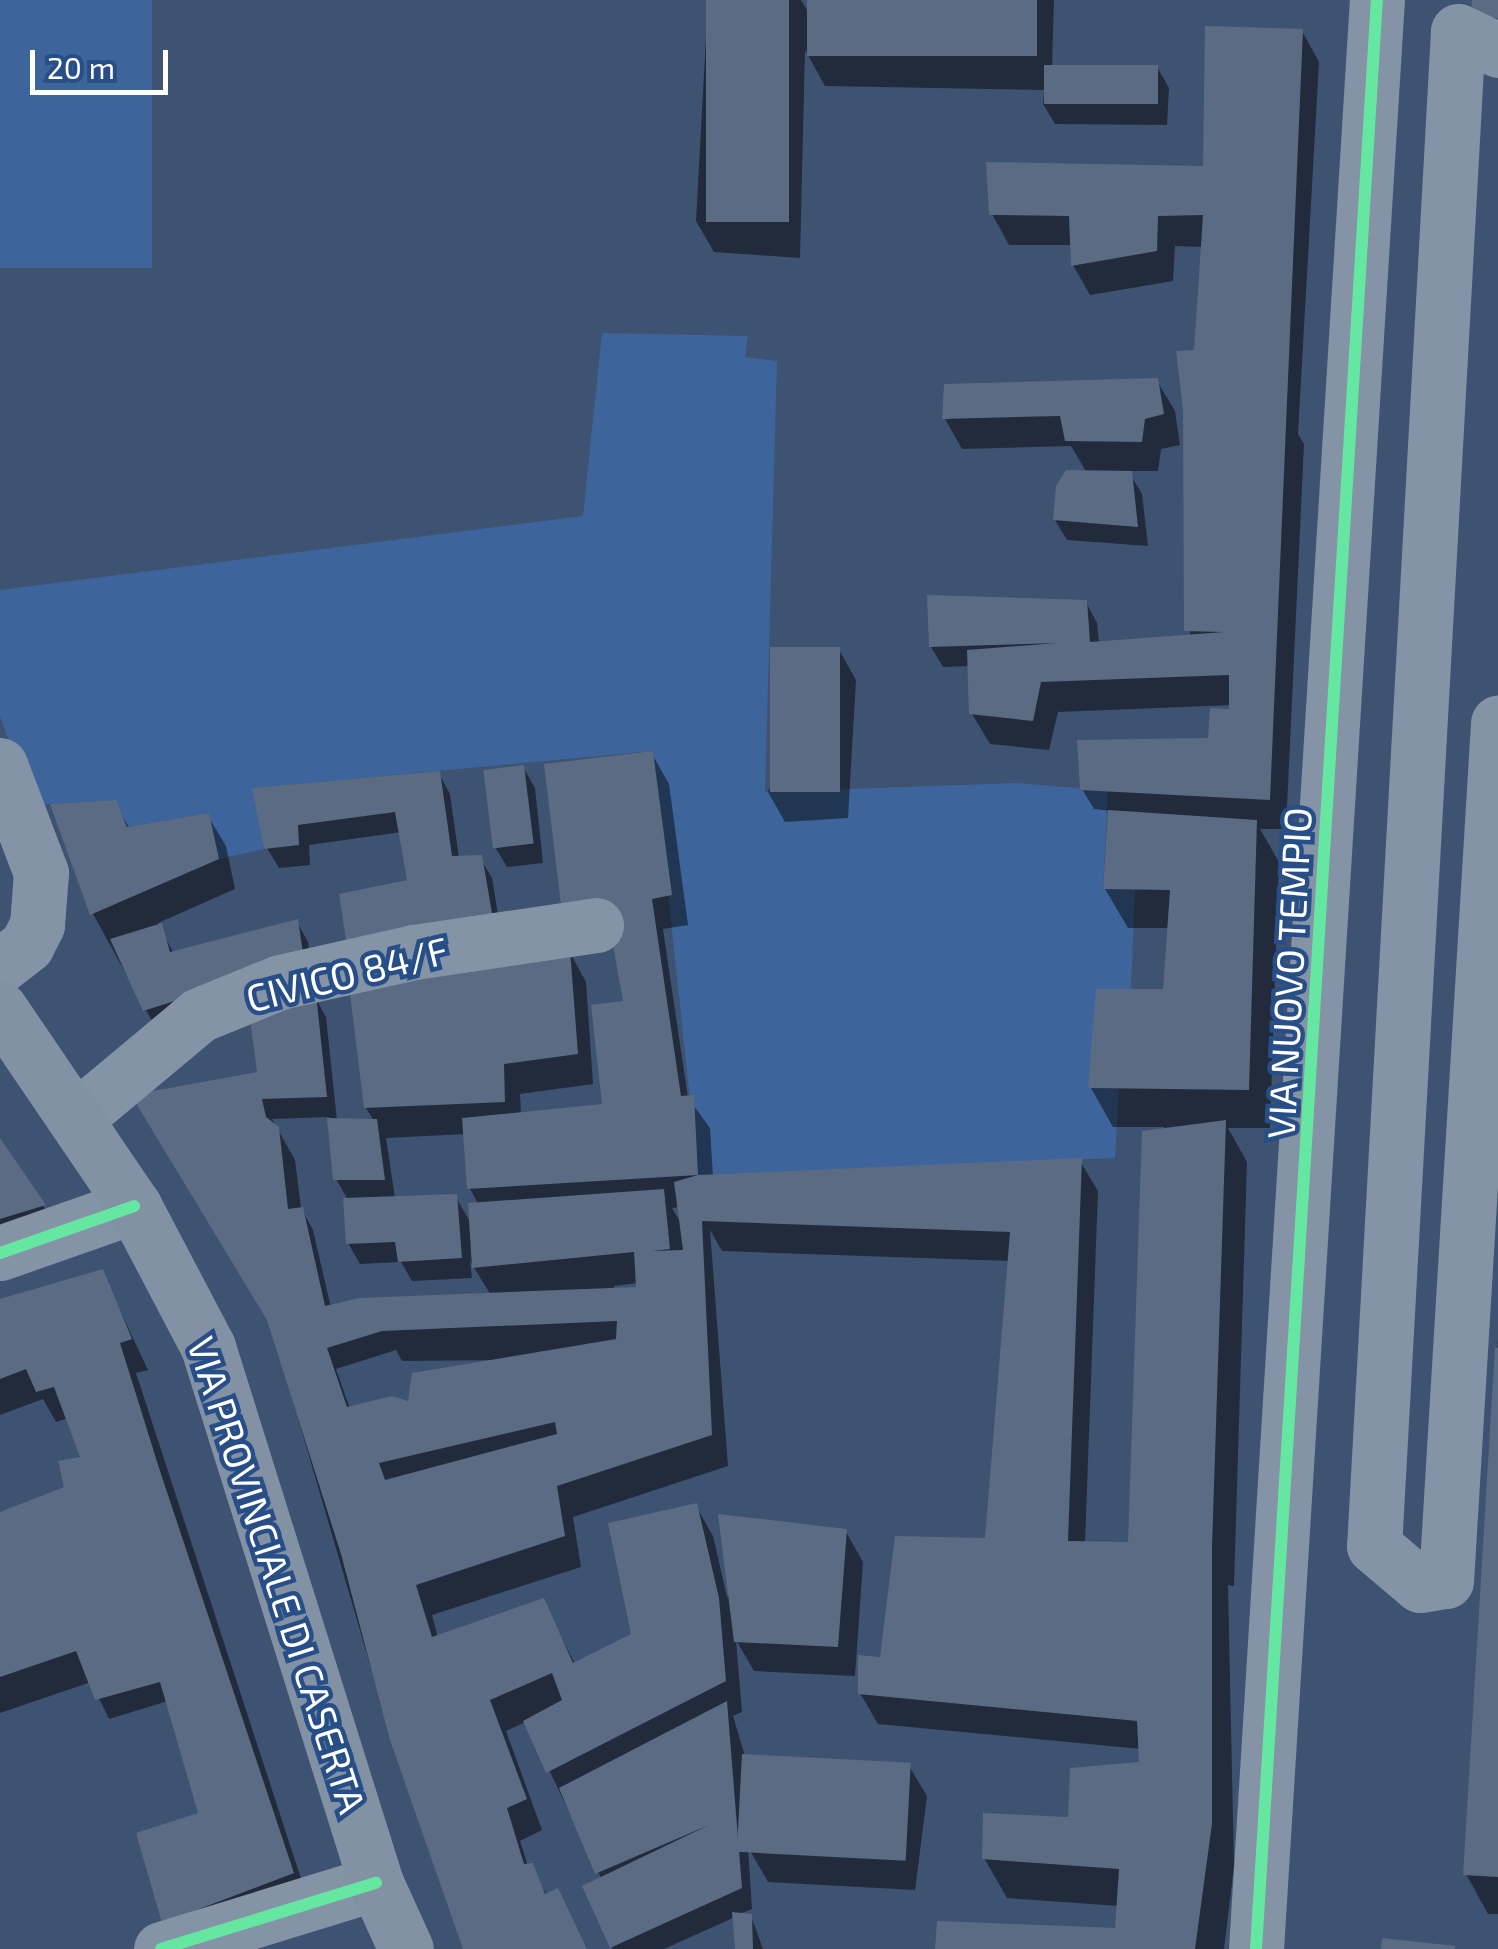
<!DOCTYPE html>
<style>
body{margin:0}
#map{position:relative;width:1498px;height:1949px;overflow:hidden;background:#3e5271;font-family:"Exo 2",sans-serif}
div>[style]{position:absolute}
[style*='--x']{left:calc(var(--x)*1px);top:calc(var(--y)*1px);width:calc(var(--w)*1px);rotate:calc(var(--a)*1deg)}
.green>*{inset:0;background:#3d659c;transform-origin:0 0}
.shadow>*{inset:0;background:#0007}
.building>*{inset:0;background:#5b6b83;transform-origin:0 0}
.minor>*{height:55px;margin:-27.5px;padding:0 27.5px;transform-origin:27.5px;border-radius:27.5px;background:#8593a7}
.major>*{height:55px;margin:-27.5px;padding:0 27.5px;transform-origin:27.5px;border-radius:27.5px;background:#8391a4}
.cycleway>*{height:12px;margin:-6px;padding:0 6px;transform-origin:6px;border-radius:6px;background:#66e7a1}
span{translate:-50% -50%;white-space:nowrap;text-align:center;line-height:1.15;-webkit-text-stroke:9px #284e87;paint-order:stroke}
.street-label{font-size:38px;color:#fff}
.scale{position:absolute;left:30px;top:50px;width:138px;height:45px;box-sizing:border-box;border:5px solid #fff;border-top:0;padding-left:12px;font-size:30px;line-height:35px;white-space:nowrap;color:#fff;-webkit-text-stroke:8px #284e87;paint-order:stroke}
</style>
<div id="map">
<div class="green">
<i style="left:0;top:0;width:152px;height:268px"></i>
<i style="clip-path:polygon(602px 333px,748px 336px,745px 357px,777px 361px,765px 792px,1017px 783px,1108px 791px,1103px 889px,1135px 887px,1131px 990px,1088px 1087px,1119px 1089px,1115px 1158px,698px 1175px,653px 751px,253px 788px,264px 849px,219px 859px,209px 813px,127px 827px,115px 800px,32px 805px,0 716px,0 590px,583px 516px)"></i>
</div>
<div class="shadow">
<i style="clip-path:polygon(708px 0,801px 0,809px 13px,809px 0,1054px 0,1052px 68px,1157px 67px,1169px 88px,1167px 125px,1055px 124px,1043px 104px,1044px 90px,825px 86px,805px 50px,800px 258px,714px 252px,696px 221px)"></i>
<i style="clip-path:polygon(evenodd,1302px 31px,1319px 62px,1298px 434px,1304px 444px,1286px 829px,1260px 829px,1279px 862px,1270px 1128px,1228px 1128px,1247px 1162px,1234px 1586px,1228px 1585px,1234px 1866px,1224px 1949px,937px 1949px,1117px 1931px,1119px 1906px,1007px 1898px,984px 1858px,1073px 1820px,1142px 1764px,1141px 1749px,878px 1724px,860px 1693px,882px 1659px,988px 1540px,1010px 1261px,722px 1251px,710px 1230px,728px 1466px,573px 1517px,581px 1567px,432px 1615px,438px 1638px,543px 1601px,575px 1664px,634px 1635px,696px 1506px,713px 1536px,727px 1597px,846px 1532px,863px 1562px,855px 1676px,754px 1671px,736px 1640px,742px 1712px,733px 1716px,745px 1756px,909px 1766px,927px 1796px,915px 1890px,768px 1882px,748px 1847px,752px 1909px,737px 1915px,751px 1916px,763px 1949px,738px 1949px,735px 1917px,664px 1949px,613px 1949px,585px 1887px,602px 1880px,526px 1722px,506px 1731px,542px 1830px,520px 1841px,528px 1866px,547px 1895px,557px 1891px,587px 1949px,466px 1949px,392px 1740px,269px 1319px,259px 1074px,315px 997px,326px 1017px,337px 1121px,374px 1121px,366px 1108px,569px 951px,586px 982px,593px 1084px,520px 1094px,521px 1114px,604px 1106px,626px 1003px,652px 754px,669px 784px,688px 925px,663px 929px,688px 1098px,710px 1128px,713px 1177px,1080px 1161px,1098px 1191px,1085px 1543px,1134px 1544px,1164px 1127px,1113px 1127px,1091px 1088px,1165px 992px,1170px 928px,1128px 928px,1105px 889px,1111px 811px,1094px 809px,1082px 789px,1206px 740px,1232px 705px,1058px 712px,1049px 750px,990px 744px,972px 714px,970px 666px,943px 667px,931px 647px,1086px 602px,1097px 623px,1099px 643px,1190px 637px,1203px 247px,1175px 246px,1173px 281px,1090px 295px,1073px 265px,1072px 245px,1009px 245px,992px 214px,1206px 168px,1302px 31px,329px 1117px,336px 1179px,348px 1200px,348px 1243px,360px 1264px,401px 1262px,412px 1281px,472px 1278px,470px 1261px,492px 1297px,331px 1308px,313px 1230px,301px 1208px,295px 1160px,272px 1119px,329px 1117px,1302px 31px,466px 1134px,470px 1189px,479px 1205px,472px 1225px,455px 1196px,395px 1198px,386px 1138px,466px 1134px,1302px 31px,680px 1207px,682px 1225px,672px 1208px,680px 1207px,1302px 31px,638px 1283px,638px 1289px,614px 1290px,614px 1286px,638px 1283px,1302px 31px,396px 1350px,402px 1361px,502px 1360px,411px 1405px,350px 1409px,336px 1369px,396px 1350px)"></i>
<i style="clip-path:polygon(1157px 381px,1175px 411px,1180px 445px,1161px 449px,1158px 471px,1128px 471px,1142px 494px,1148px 546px,1067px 540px,1055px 520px,1087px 473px,1071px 446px,962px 449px,945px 419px)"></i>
<i style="clip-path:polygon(839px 650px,856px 680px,848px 818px,785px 822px,768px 792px)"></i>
<i style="clip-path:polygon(523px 767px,535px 788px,543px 863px,507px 867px,495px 847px)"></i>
<i style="clip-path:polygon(439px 774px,450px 794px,459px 858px,480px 858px,492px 878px,502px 939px,410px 882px,402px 832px,309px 845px,310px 865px,279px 868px,267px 848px,255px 790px)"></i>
<i style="clip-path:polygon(114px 802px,130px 829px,208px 816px,226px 846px,235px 889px,158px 923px,174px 954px,297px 922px,308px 942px,314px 980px,157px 1030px,93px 914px,54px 807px)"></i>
<i style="clip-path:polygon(0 1146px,44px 1207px,61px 1236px,0 1254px)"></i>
<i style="clip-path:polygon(102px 1272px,148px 1370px,136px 1373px,309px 1903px,189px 1949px,201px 1815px,168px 1701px,109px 1719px,91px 1682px,0 1713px,0 1515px,67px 1488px,83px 1459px,68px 1418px,56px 1422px,43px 1399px,0 1415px,0 1301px)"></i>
<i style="clip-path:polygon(1498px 1340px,1498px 1914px,1488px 1914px,1466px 1874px)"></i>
</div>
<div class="building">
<i style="left:706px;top:0;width:83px;height:222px"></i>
<i style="left:807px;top:0;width:230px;height:56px"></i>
<i style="clip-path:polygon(1472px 0,1498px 0,1498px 18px,1471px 16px)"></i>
<i style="clip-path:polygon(1205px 26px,1303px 29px,1270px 800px,1080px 790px,1077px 740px,1208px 738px,1210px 708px,1229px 709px,1229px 675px,1041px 682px,1033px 721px,969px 714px,967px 650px,1058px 643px,929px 647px,927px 595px,1087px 600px,1090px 642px,1224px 632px,1184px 631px,1183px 410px,1176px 351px,1194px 350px,1203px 215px,1158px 216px,1157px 251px,1071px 266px,1069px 216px,989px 215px,986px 162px,1203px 166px)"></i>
<i style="left:1044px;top:65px;width:114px;height:39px"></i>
<i style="clip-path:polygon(1158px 378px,1164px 414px,1145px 419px,1142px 442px,1065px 441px,1060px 416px,942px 419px,944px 384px)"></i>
<i style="clip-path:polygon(1066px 470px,1132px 471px,1138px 527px,1053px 520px,1056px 486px)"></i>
<i style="left:770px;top:647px;width:70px;height:145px"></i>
<i style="clip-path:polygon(653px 751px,672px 895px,652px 899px,681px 1096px,694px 1095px,698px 1175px,467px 1189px,462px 1118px,602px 1104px,591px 1005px,623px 1001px,609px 923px,562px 913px,544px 764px)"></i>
<i style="left:524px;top:765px;width:79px;height:41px;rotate:83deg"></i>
<i style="clip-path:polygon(440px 771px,452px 856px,482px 855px,493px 919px,347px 946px,339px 894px,407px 880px,395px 812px,298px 825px,299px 845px,264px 849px,252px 788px)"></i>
<i style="clip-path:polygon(116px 800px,127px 827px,209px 813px,219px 859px,90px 915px,50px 804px)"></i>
<i style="clip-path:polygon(1108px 810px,1257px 820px,1249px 1090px,1088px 1088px,1096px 989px,1163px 989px,1170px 890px,1103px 889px)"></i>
<i style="clip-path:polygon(298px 919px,304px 960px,143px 1011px,110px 939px,162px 923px,170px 952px)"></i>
<i style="clip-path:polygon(570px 949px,578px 1054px,504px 1064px,505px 1102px,364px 1108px,349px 985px)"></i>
<i style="clip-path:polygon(evenodd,316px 994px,327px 1097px,262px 1099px,266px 1117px,279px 1127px,288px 1209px,303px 1207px,325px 1306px,359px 1298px,636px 1287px,634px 1252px,472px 1268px,468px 1203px,664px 1189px,670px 1249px,652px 1251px,683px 1250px,674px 1182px,698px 1175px,1082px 1158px,1068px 1541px,1128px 1542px,1142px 1131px,1226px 1120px,1212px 1547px,1212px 1824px,1195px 1949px,935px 1949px,937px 1921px,1115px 1928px,1119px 1869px,982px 1859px,983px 1813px,1068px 1817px,1070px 1768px,1139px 1762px,1137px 1721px,858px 1694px,858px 1655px,880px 1657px,895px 1536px,985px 1538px,1010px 1232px,702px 1221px,712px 1435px,557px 1486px,565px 1536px,416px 1585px,432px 1637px,544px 1598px,573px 1663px,631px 1634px,608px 1523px,697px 1503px,719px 1598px,726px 1681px,546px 1773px,523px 1721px,562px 1700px,552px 1673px,490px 1700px,527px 1799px,507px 1808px,524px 1864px,533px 1863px,545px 1894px,558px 1888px,587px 1949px,463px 1949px,390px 1740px,341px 1554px,267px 1320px,131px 1095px,257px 1072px,249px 1011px,316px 994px,617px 1321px,616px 1339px,412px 1373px,408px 1401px,392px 1396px,347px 1407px,327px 1348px,382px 1331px,617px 1321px,316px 994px,555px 1422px,557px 1434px,385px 1480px,379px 1463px,555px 1422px)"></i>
<i style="clip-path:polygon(327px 1118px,377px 1119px,385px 1180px,333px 1180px)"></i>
<i style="clip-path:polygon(0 1138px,46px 1205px,0 1219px)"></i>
<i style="clip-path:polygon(457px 1194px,462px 1258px,398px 1262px,395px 1242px,346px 1244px,343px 1198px)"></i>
<i style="clip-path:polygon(103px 1269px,132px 1339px,120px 1343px,159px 1468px,294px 1873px,162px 1923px,136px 1833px,198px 1813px,160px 1682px,95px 1700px,76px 1651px,0 1677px,0 1512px,64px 1487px,58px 1461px,80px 1457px,54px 1387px,36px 1392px,26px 1369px,0 1379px,0 1299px)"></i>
<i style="clip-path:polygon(1495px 1347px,1498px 1348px,1498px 1877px,1463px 1875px)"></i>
<i style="clip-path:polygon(718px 1514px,847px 1529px,838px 1647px,734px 1642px)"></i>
<i style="clip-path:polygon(727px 1701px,742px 1888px,610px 1948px,582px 1886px,709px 1825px,595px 1874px,559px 1788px)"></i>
<i style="left:742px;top:1754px;width:169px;height:98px;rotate:3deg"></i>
<i style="clip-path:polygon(732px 1912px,752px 1914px,753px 1949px,735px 1949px)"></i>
<i style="clip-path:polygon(1382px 1938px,1455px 1946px,1455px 1949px,1381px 1949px)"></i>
</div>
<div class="minor">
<i style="--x:1498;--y:50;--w:44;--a:-154.6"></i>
<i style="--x:1458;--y:31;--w:1517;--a:93.17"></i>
<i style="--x:1374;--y:1546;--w:60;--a:40.3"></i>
<i style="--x:1420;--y:1585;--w:26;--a:-9"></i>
<i style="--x:1446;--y:1581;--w:860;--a:-86.53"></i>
<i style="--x:0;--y:765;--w:116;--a:69.2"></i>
<i style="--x:41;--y:873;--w:52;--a:94.4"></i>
<i style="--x:37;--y:925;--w:22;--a:117"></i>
<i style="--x:27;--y:945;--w:34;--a:142"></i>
<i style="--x:76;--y:1118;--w:160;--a:-39.9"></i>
<i style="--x:199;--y:1015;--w:87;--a:-22.2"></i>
<i style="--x:280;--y:982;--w:137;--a:-12.6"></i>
<i style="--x:414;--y:952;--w:184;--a:-8.4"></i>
<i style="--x:0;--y:1253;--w:142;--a:-19.3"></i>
<i style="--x:161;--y:1949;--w:225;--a:-17.1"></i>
<i style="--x:1256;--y:1949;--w:1953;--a:-86.45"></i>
</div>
<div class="major">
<i style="--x:0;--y:1009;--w:238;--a:55.8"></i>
<i style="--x:134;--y:1206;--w:159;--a:62.3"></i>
<i style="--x:208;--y:1347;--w:562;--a:72.6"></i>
<i style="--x:376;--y:1883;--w:72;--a:65.6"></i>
</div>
<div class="cycleway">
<i style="--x:0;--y:1253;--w:142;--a:-19.3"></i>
<i style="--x:161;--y:1949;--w:225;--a:-17.1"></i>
<i style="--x:1256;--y:1949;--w:1953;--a:-86.45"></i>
</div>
<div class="street-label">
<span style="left:1289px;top:973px;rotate:-87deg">VIA NUOVO TEMPIO</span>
<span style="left:347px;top:974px;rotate:-14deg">CIVICO 84/F</span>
<span style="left:277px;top:1575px;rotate:72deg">VIA PROVINCIALE DI CASERTA</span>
</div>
<div class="scale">20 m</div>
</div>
